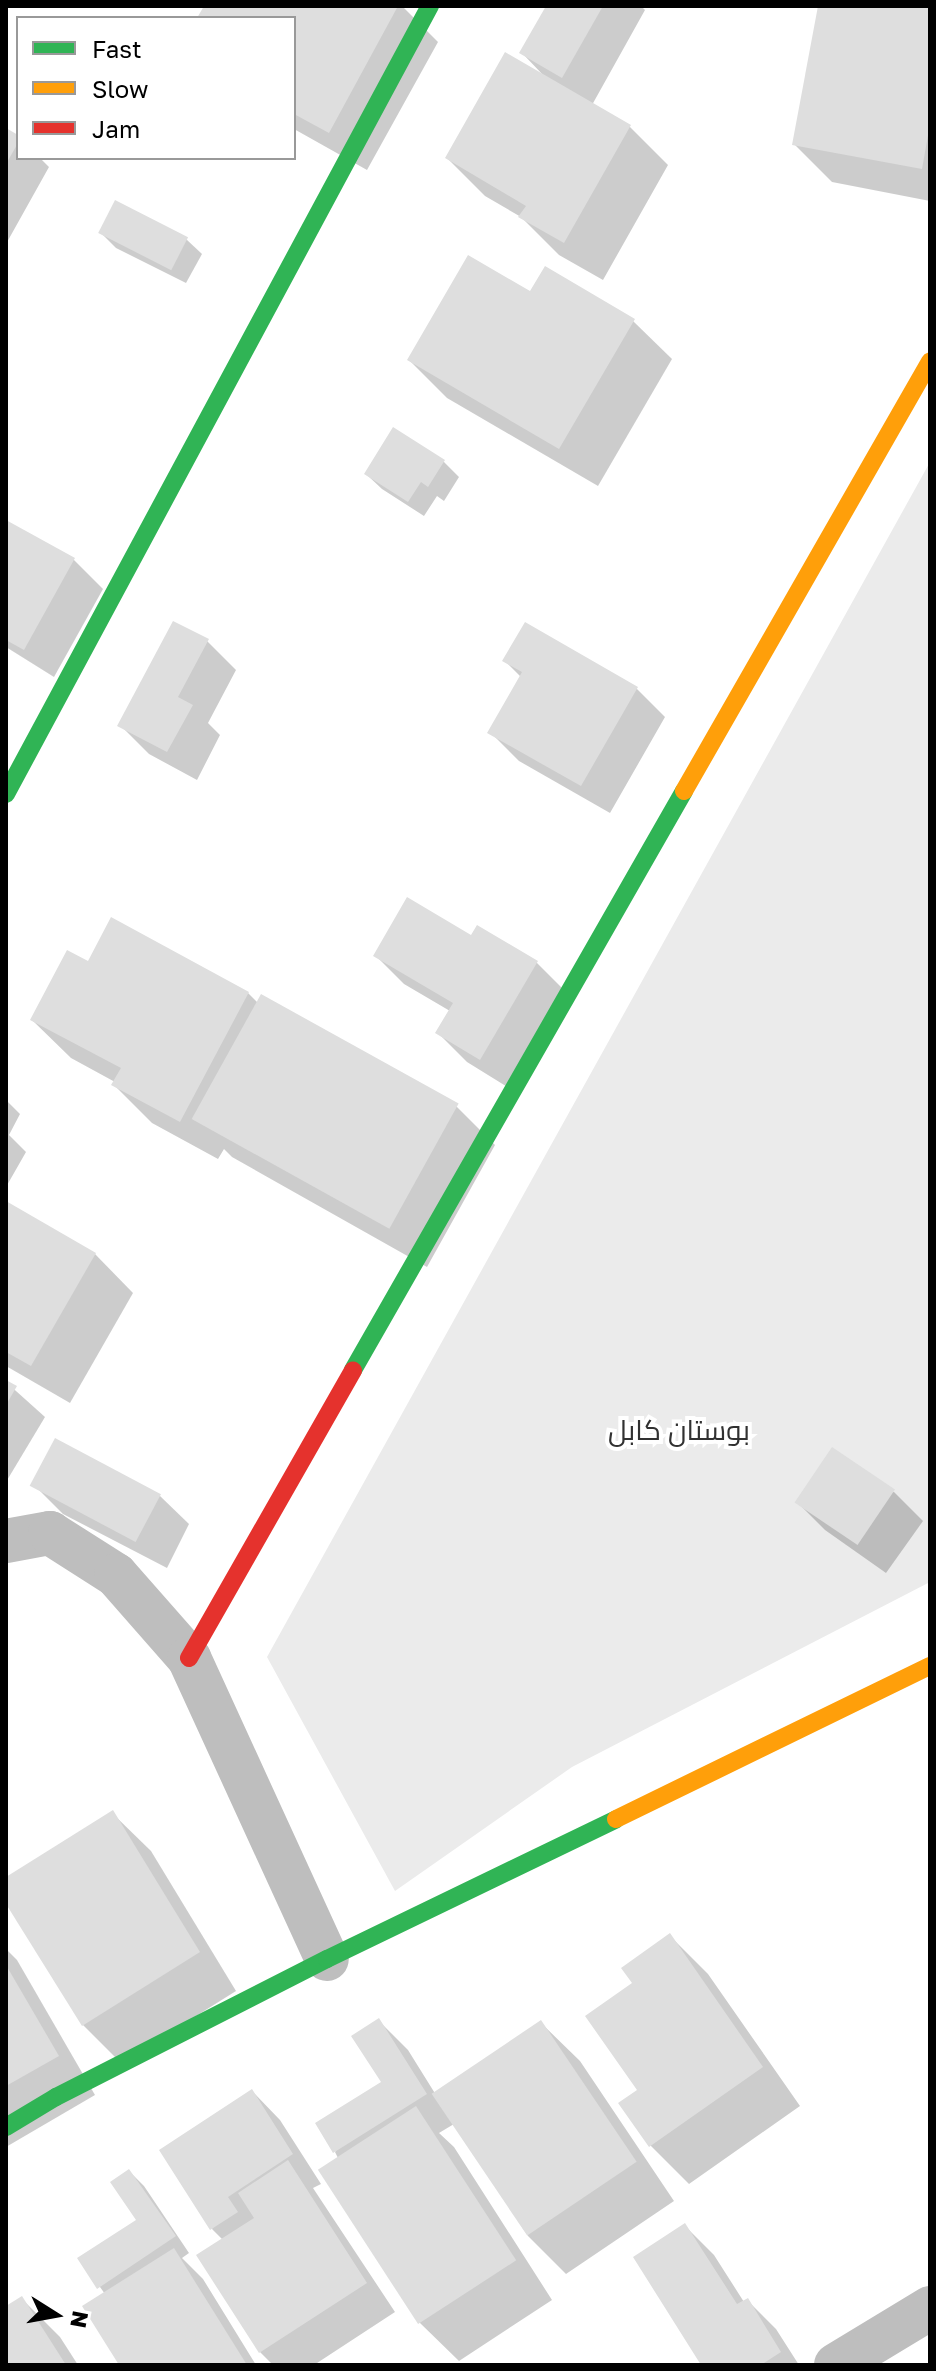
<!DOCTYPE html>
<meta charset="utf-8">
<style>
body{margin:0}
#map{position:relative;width:936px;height:2371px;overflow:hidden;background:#fff;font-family:"Golos Text",Cairo,sans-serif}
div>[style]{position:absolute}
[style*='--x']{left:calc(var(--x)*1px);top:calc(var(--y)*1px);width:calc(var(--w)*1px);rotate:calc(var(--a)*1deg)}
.green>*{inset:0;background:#ebebeb}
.shadow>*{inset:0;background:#0003}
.building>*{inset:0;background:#dedede;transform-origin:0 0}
.street>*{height:44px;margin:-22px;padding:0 22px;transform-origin:22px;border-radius:22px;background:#bebebe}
.fast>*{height:18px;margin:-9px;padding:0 9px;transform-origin:9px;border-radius:9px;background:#30b455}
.slow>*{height:18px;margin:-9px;padding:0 9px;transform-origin:9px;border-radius:9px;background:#ff9f0a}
.jam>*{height:18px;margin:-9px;padding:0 9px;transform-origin:9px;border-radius:9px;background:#e5322d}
span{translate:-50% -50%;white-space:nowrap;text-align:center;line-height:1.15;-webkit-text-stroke:8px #fff;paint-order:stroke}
.park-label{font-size:28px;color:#313131}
.frame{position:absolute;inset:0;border:8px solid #000;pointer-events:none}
.legend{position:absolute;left:16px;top:16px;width:280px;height:144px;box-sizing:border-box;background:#fff;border:2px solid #999;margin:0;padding:10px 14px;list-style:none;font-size:24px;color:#000}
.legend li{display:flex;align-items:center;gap:16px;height:40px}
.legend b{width:40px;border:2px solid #999}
.north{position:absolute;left:16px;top:2275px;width:80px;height:80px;-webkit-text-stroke:6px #fff;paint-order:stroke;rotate:101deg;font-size:22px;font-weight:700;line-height:32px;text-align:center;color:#000}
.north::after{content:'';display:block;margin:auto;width:28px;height:36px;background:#000;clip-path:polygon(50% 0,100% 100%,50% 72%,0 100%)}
</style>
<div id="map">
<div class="green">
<i style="clip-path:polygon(930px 462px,930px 1582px,572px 1767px,395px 1891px,267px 1657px)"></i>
</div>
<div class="shadow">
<i style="clip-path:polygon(206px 6px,402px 6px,438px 42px,367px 170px,294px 129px,294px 18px,200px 18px)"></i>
<i style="clip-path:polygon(548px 6px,641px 6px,645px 10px,592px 105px,630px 127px,668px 165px,603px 280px,559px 255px,521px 217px,485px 196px,447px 158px,544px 76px,522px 53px)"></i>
<i style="clip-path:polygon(820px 6px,930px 6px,930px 201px,832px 182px,794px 144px)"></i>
<i style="clip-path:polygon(6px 130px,18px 137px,18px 158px,40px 158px,49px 167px,6px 244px)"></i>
<i style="clip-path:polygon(101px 233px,186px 239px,202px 254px,186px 283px,116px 248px)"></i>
<i style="clip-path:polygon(531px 294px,633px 321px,672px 359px,598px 486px,447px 398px,409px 360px)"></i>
<i style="clip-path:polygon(394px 430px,444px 462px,459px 477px,444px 501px,437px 496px,424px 516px,382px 489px,366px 474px)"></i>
<i style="clip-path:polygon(6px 522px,74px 560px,103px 589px,54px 677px,6px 647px)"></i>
<i style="clip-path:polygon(207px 641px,236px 670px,208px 723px,220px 735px,197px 780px,149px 754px,120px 725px)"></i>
<i style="clip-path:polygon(505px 661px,636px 688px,665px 717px,610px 813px,519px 761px,490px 732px,521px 677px)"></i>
<i style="clip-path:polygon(471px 937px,537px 963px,566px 992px,509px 1088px,467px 1062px,438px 1033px,450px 1011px,404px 984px,375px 955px)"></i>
<i style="clip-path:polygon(89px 964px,248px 993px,258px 1003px,457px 1107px,495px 1145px,427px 1267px,232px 1157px,224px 1149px,218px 1159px,152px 1123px,114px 1085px,115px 1082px,71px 1058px,32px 1020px)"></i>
<i style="clip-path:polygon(6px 1100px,20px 1114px,9px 1135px,26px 1152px,6px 1187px)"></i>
<i style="clip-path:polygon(6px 1204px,95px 1254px,133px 1293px,70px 1403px,6px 1366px)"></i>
<i style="clip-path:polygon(6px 1382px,45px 1417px,6px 1482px)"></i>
<i style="clip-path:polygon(34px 1485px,160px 1496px,189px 1524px,167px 1568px,63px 1514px)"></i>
<i style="clip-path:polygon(894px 1492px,923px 1521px,886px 1573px,825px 1530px,796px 1501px)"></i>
<i style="clip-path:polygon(112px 1813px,151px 1851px,236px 1991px,121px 2063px,83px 2025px,6px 1900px,6px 1879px)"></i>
<i style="clip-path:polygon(669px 1935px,708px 1974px,800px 2106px,689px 2184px,651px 2146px,621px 2103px,640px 2090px,635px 1984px)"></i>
<i style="clip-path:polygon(6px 1949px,17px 1960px,95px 2095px,6px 2147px)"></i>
<i style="clip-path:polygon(379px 2021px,408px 2050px,436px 2095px,541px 2023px,580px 2061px,674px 2201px,566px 2274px,528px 2236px,454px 2124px,439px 2133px,454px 2147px,552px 2300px,459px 2361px,420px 2323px,335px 2152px,383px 2082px)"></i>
<i style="clip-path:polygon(252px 2091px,280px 2120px,321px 2184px,313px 2188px,395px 2312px,314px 2365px,273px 2365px,260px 2352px,223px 2240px,212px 2229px)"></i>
<i style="clip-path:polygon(129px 2171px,144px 2186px,189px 2253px,182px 2258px,203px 2279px,256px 2365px,121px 2365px,105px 2294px,80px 2259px,138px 2220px)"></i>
<i style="clip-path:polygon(685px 2226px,714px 2255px,744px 2302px,747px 2300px,776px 2329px,799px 2365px,704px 2365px)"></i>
<i style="clip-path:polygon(21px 2298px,60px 2337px,78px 2365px,6px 2365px,6px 2308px)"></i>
</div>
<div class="building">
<i style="clip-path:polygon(204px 6px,398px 6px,329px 133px,294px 114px,294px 18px,197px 18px)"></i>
<i style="clip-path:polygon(546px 6px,603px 6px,562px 78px,519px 53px)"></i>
<i style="clip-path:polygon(818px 6px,930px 6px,930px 124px,922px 169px,792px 145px)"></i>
<i style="clip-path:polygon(505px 52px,631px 125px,564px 243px,518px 217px,526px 206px,445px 158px)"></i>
<i style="clip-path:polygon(6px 128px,18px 135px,18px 143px,6px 164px)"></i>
<i style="left:115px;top:200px;width:82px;height:37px;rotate:27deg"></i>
<i style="clip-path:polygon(468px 255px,530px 291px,545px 266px,635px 319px,559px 449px,407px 360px)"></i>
<i style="clip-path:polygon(393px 427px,445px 460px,428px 487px,421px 482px,408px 502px,364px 474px)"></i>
<i style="clip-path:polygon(6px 520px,75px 558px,24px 650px,6px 640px)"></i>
<i style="clip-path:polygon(173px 621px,209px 639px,178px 697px,193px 705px,167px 752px,117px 726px)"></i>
<i style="clip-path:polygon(525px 622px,638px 687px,581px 786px,487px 733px,522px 672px,502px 661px)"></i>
<i style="clip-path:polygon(407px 897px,471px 935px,477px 925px,538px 961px,480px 1060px,435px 1033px,453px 1003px,373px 956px)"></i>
<i style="clip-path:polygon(111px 917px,249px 992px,180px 1122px,111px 1085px,121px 1068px,30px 1020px,67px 950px,88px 961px)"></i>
<i style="left:261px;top:994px;width:226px;height:143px;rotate:29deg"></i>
<i style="clip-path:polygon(6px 1201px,96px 1253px,31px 1366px,6px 1352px)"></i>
<i style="clip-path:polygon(6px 1380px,17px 1386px,6px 1405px)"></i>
<i style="left:55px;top:1438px;width:120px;height:54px;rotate:28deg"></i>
<i style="left:832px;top:1447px;width:76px;height:67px;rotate:34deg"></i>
<i style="clip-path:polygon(113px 1810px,200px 1952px,82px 2026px,6px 1904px,6px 1877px)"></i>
<i style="clip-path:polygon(670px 1933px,763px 2067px,649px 2147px,618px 2103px,637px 2090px,585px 2016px,632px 1983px,621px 1968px)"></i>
<i style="clip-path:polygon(6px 1965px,59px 2056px,6px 2086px)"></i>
<i style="clip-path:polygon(379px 2018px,427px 2094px,333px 2153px,315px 2123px,381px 2082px,351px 2036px)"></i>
<i style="left:541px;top:2020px;width:171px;height:132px;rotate:56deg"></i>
<i style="clip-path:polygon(252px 2089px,293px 2154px,228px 2197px,238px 2212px,210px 2230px,159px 2150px)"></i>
<i style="left:416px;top:2106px;width:184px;height:117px;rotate:57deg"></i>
<i style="clip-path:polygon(288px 2160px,367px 2283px,259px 2353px,196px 2255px,254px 2218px,238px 2193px)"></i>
<i style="clip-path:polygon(129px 2169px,176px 2236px,97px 2289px,77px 2258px,136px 2220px,110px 2182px)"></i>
<i style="clip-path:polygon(685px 2223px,737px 2304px,748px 2298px,781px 2352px,761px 2365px,701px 2365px,633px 2257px)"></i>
<i style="clip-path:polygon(174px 2248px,247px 2365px,119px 2365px,82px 2306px)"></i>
<i style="clip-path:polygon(22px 2296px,66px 2365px,6px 2365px,6px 2306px)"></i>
</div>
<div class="street">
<i style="--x:6;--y:1541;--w:45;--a:-10.3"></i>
<i style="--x:50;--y:1533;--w:78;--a:32.5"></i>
<i style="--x:116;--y:1575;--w:111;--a:48.7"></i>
<i style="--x:189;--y:1658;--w:331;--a:65.4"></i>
<i style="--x:836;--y:2365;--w:110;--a:-31.2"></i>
</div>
<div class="fast">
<i style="--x:6;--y:794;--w:895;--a:-61.72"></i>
<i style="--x:353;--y:1370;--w:667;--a:-60.24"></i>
<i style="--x:6;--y:2127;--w:58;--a:-31"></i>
<i style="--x:56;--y:2097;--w:304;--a:-27"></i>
<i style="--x:327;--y:1959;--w:321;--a:-25.8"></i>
</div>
<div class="slow">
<i style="--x:684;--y:791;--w:495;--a:-60.2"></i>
<i style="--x:616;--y:1819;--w:349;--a:-26"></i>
</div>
<div class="jam">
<i style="--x:189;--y:1658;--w:331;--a:-60.3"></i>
</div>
<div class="park-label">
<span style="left:679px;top:1430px">بوستان کابل</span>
</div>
<div class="frame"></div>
<ul class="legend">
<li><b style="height:10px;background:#30b455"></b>Fast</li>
<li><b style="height:10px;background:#ff9f0a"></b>Slow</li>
<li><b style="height:10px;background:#e5322d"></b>Jam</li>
</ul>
<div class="north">N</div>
</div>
